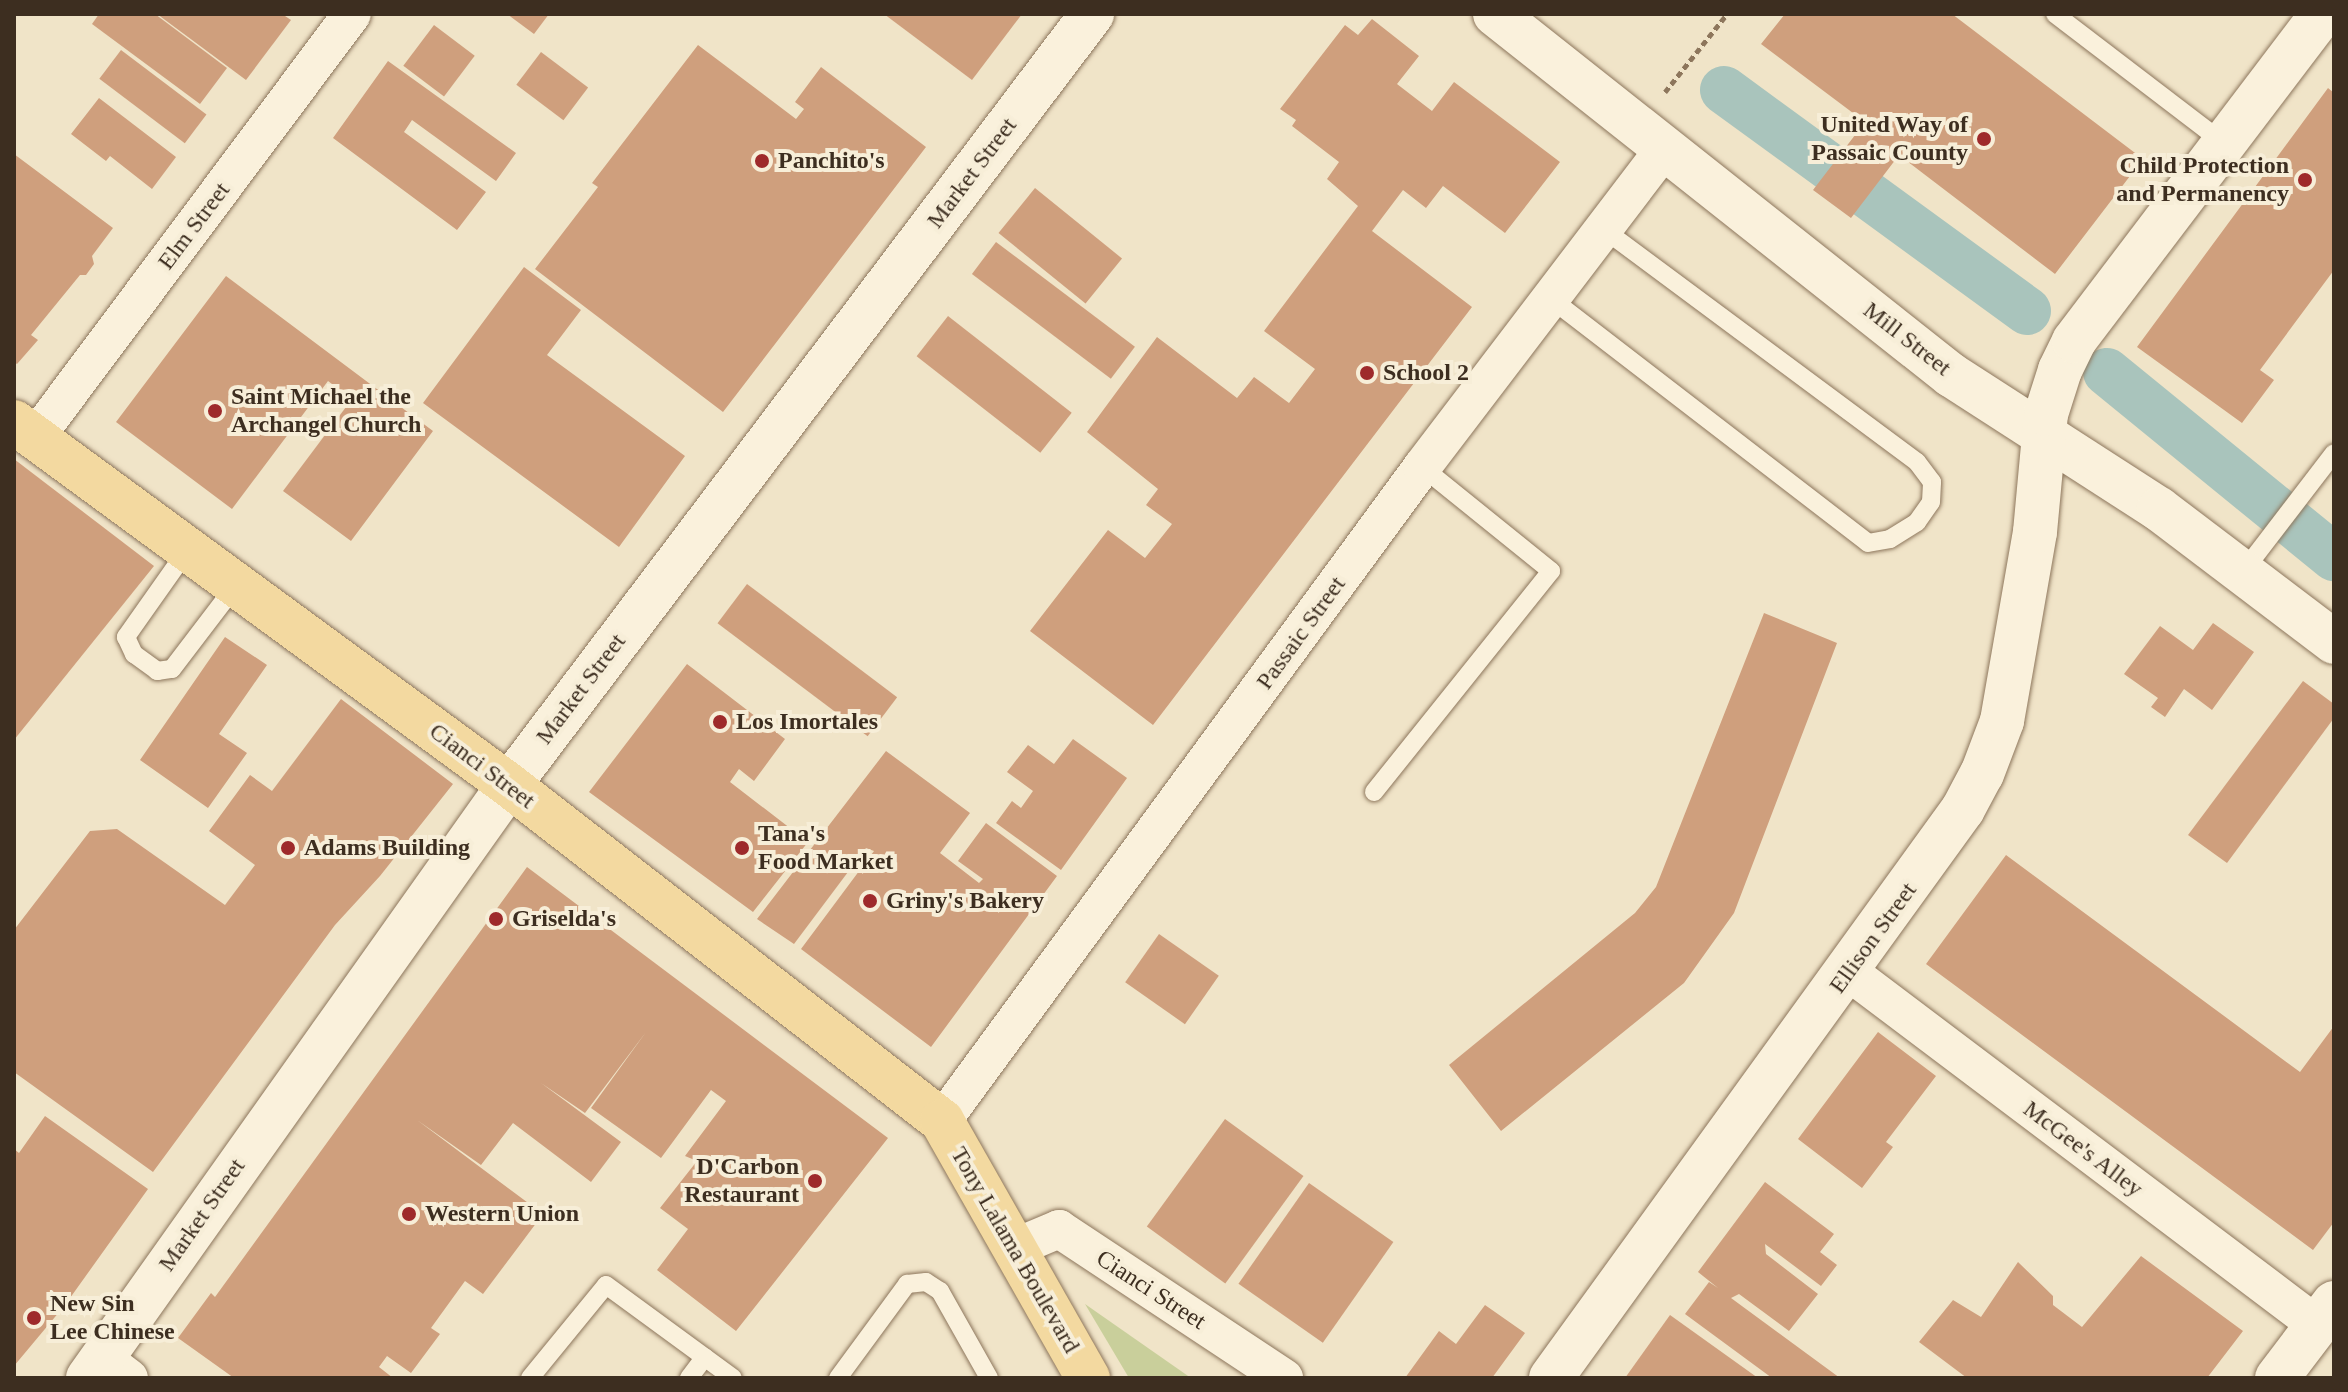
<!DOCTYPE html>
<style>
body{margin:0}
#map{position:relative;width:2348px;height:1392px;overflow:hidden;background:#f0e4c8;font-family:"Times New Roman",serif}
div>[style]{position:absolute}
[style*='--x']{left:calc(var(--x)*1px);top:calc(var(--y)*1px);width:calc(var(--w)*1px);rotate:calc(var(--a)*1deg)}
.green>*{inset:0;background:#c9cf9b}
.canal>*{height:48px;margin:-24px;padding:0 24px;transform-origin:24px;border-radius:24px;background:#a9c4bc}
.building>*{inset:0;background:#cf9f7d;transform-origin:0 0}
.path>*{height:5px;margin-top:-2.5px;transform-origin:0;background:repeating-linear-gradient(90deg,#8d765c 0 6px,transparent 0 10px)}
.roads{filter:drop-shadow(0 0 2px #8d765c) drop-shadow(0 0 2px #8d765c)}
.lane>*{height:18px;margin:-9px;padding:0 9px;transform-origin:9px;border-radius:9px;background:#faf1dc}
.street>*{height:38px;margin:-19px;padding:0 19px;transform-origin:19px;border-radius:19px;background:#faf1dc}
.secondary>*{height:44px;margin:-22px;padding:0 22px;transform-origin:22px;border-radius:22px;background:#faf1dc}
.primary>*{height:44px;margin:-22px;padding:0 22px;transform-origin:22px;border-radius:22px;background:#f3d9a0}
.dots>*{width:22px;height:22px;translate:-50% -50%;box-sizing:border-box;border:4px solid #f7eed8;border-radius:50%}
span{translate:-50% -50%;white-space:nowrap;text-align:center;line-height:1.15;-webkit-text-stroke:8px #f7eed8;paint-order:stroke}
.poi-label{font-size:24px;color:#3d2e20;font-weight:700}
.right{translate:-100% -50%;text-align:right}
.left{translate:0 -50%;text-align:left}
.street-label{font-size:24px;color:#3d2e20}
.frame{position:absolute;inset:0;border:16px solid #3d2e20;pointer-events:none}
</style>
<div id="map">
<div class="green">
<i style="clip-path:polygon(1085px 1304px,1191px 1378px,1129px 1378px)"></i>
</div>
<div class="canal">
<i style="--x:1724;--y:90;--w:375;--a:36.1"></i>
<i style="--x:2107;--y:372;--w:293;--a:39.2"></i>
</div>
<div class="building">
<i style="clip-path:polygon(99px 14px,155px 14px,227px 68px,200px 104px,92px 24px)"></i>
<i style="clip-path:polygon(157px 14px,282px 14px,291px 20px,246px 80px)"></i>
<i style="clip-path:polygon(507px 14px,549px 14px,534px 34px)"></i>
<i style="clip-path:polygon(884px 14px,1022px 14px,972px 80px)"></i>
<i style="clip-path:polygon(1785px 14px,1952px 14px,2143px 159px,2055px 274px,1899px 155px,1851px 218px,1813px 190px,1865px 122px,1761px 44px)"></i>
<i style="clip-path:polygon(1372px 19px,1419px 56px,1397px 84px,1432px 111px,1454px 82px,1560px 162px,1505px 233px,1443px 186px,1426px 208px,1403px 190px,1372px 231px,1472px 307px,1153px 725px,1030px 631px,1108px 530px,1145px 558px,1172px 524px,1146px 505px,1158px 489px,1087px 432px,1157px 337px,1237px 398px,1254px 377px,1289px 403px,1315px 369px,1264px 331px,1358px 206px,1327px 179px,1339px 162px,1292px 126px,1296px 120px,1280px 109px,1345px 25px,1358px 35px)"></i>
<i style="left:434px;top:25px;width:51px;height:51px;rotate:37deg"></i>
<i style="clip-path:polygon(698px 45px,796px 119px,804px 109px,795px 102px,821px 67px,926px 147px,723px 412px,535px 269px,598px 187px,592px 183px)"></i>
<i style="left:121px;top:50px;width:107px;height:36px;rotate:37deg"></i>
<i style="left:541px;top:52px;width:59px;height:41px;rotate:37deg"></i>
<i style="clip-path:polygon(388px 61px,516px 153px,496px 181px,412px 120px,404px 132px,486px 192px,457px 230px,333px 138px)"></i>
<i style="clip-path:polygon(2328px 88px,2334px 93px,2334px 270px,2260px 370px,2274px 380px,2242px 423px,2137px 347px)"></i>
<i style="clip-path:polygon(99px 98px,176px 157px,152px 189px,110px 156px,106px 161px,71px 134px)"></i>
<i style="clip-path:polygon(14px 154px,113px 228px,92px 256px,94px 264px,86px 275px,80px 275px,31px 335px,38px 340px,17px 364px,14px 362px)"></i>
<i style="left:1035px;top:188px;width:112px;height:58px;rotate:39deg"></i>
<i style="left:996px;top:242px;width:174px;height:40px;rotate:37deg"></i>
<i style="clip-path:polygon(524px 267px,581px 310px,547px 355px,685px 456px,619px 547px,423px 403px)"></i>
<i style="clip-path:polygon(226px 276px,433px 431px,351px 541px,283px 491px,352px 399px,328px 381px,232px 509px,116px 422px)"></i>
<i style="left:948px;top:316px;width:157px;height:51px;rotate:38deg"></i>
<i style="clip-path:polygon(14px 459px,154px 566px,14px 740px)"></i>
<i style="left:747px;top:584px;width:188px;height:49px;rotate:37deg"></i>
<i style="clip-path:polygon(1764px 613px,1837px 643px,1734px 913px,1684px 983px,1501px 1131px,1449px 1065px,1635px 913px,1656px 887px)"></i>
<i style="clip-path:polygon(2213px 623px,2254px 652px,2212px 710px,2184px 689px,2165px 717px,2151px 707px,2158px 698px,2124px 674px,2160px 626px,2193px 650px)"></i>
<i style="clip-path:polygon(225px 637px,267px 665px,219px 734px,247px 753px,208px 808px,140px 760px)"></i>
<i style="clip-path:polygon(687px 664px,785px 739px,754px 781px,739px 769px,730px 782px,808px 842px,753px 912px,589px 792px)"></i>
<i style="clip-path:polygon(2303px 681px,2334px 704px,2334px 718px,2227px 863px,2188px 835px)"></i>
<i style="clip-path:polygon(341px 699px,453px 784px,380px 876px,335px 925px,153px 1172px,14px 1072px,14px 930px,90px 831px,117px 829px,225px 905px,255px 865px,209px 831px,250px 775px,272px 791px)"></i>
<i style="clip-path:polygon(1073px 739px,1127px 778px,1061px 870px,996px 823px,1012px 801px,1021px 808px,1033px 791px,1007px 772px,1028px 745px,1054px 764px)"></i>
<i style="clip-path:polygon(886px 751px,970px 813px,940px 853px,979px 883px,983px 879px,958px 861px,986px 823px,1057px 876px,931px 1047px,801px 949px,874px 851px,866px 848px,794px 944px,757px 919px)"></i>
<i style="clip-path:polygon(2006px 855px,2300px 1072px,2334px 1026px,2334px 1222px,2313px 1250px,1926px 964px)"></i>
<i style="clip-path:polygon(527px 867px,888px 1138px,736px 1331px,657px 1270px,688px 1229px,660px 1208px,697px 1161px,685px 1156px,726px 1101px,711px 1090px,661px 1158px,591px 1108px,646px 1032px,585px 1113px,541px 1083px,621px 1142px,591px 1182px,513px 1123px,481px 1165px,417px 1120px,543px 1214px,483px 1294px,465px 1281px,431px 1328px,440px 1334px,411px 1373px,387px 1356px,379px 1367px,393px 1378px,234px 1378px,178px 1338px,211px 1293px,215px 1297px)"></i>
<i style="left:1159px;top:934px;width:73px;height:59px;rotate:35deg"></i>
<i style="clip-path:polygon(1878px 1032px,1936px 1076px,1886px 1142px,1893px 1147px,1862px 1188px,1798px 1139px)"></i>
<i style="clip-path:polygon(45px 1116px,148px 1189px,65px 1305px,14px 1366px,14px 1149px,19px 1153px)"></i>
<i style="left:1225px;top:1119px;width:97px;height:133px;rotate:36deg"></i>
<i style="clip-path:polygon(1765px 1182px,1834px 1234px,1820px 1252px,1837px 1265px,1821px 1286px,1765px 1244px,1766px 1254px,1818px 1294px,1789px 1331px,1739px 1294px,1731px 1298px,1840px 1378px,1772px 1378px,1685px 1314px,1709px 1282px,1718px 1288px,1698px 1272px)"></i>
<i style="left:1309px;top:1183px;width:103px;height:123px;rotate:35deg"></i>
<i style="clip-path:polygon(2141px 1256px,2243px 1331px,2207px 1378px,1967px 1378px,1919px 1342px,1953px 1300px,1981px 1317px,2018px 1262px,2053px 1296px,2053px 1305px,2082px 1327px)"></i>
<i style="clip-path:polygon(1485px 1305px,1525px 1333px,1492px 1378px,1405px 1378px,1439px 1331px,1456px 1344px)"></i>
<i style="clip-path:polygon(1670px 1315px,1758px 1378px,1625px 1378px)"></i>
</div>
<div class="path">
<i style="--x:1665;--y:92;--w:100;--a:-51.5"></i>
</div>
<div class="roads">
<div class="lane">
<i style="--x:2055;--y:14;--w:213;--a:37.4"></i>
<i style="--x:1550;--y:298;--w:401;--a:37.6"></i>
<i style="--x:1868;--y:543;--w:22;--a:-10"></i>
<i style="--x:1890;--y:539;--w:32;--a:-32"></i>
<i style="--x:1917;--y:522;--w:24;--a:-55"></i>
<i style="--x:1931;--y:502;--w:20;--a:-87"></i>
<i style="--x:1932;--y:482;--w:25;--a:-127"></i>
<i style="--x:1917;--y:462;--w:391;--a:-143.4"></i>
<i style="--x:188;--y:549;--w:108;--a:125.2"></i>
<i style="--x:126;--y:637;--w:19;--a:65"></i>
<i style="--x:134;--y:654;--w:29;--a:36"></i>
<i style="--x:157;--y:671;--w:15;--a:-8"></i>
<i style="--x:172;--y:669;--w:106;--a:-52.7"></i>
<i style="--x:2242;--y:573;--w:151;--a:-52.5"></i>
<i style="--x:1374;--y:792;--w:283;--a:-51.3"></i>
<i style="--x:1551;--y:571;--w:166;--a:-141.1"></i>
<i style="--x:530;--y:1378;--w:120;--a:-50.7"></i>
<i style="--x:606;--y:1285;--w:157;--a:36.2"></i>
<i style="--x:689;--y:1378;--w:26;--a:-53"></i>
<i style="--x:838;--y:1378;--w:117;--a:-53.7"></i>
<i style="--x:907;--y:1284;--w:19;--a:-6"></i>
<i style="--x:926;--y:1282;--w:17;--a:33"></i>
<i style="--x:940;--y:1291;--w:100;--a:60.6"></i>
</div>
<div class="street">
<i style="--x:35;--y:438;--w:529;--a:-53.22"></i>
<i style="--x:1849;--y:972;--w:586;--a:37.03"></i>
<i style="--x:942;--y:1121;--w:811;--a:-53.72"></i>
<i style="--x:1422;--y:467;--w:401;--a:-52.7"></i>
<i style="--x:1014;--y:1248;--w:49;--a:-22.9"></i>
<i style="--x:1059;--y:1229;--w:270;--a:33.5"></i>
<i style="--x:101;--y:1357;--w:35;--a:37"></i>
</div>
<div class="secondary">
<i style="--x:1495;--y:14;--w:582;--a:38.37"></i>
<i style="--x:1951;--y:375;--w:247;--a:32.8"></i>
<i style="--x:2159;--y:509;--w:220;--a:37.2"></i>
<i style="--x:88;--y:1378;--w:727;--a:-54.63"></i>
<i style="--x:509;--y:785;--w:967;--a:-52.9"></i>
<i style="--x:1551;--y:1378;--w:702;--a:-54.09"></i>
<i style="--x:1963;--y:809;--w:40;--a:-62"></i>
<i style="--x:1982;--y:774;--w:57;--a:-69.3"></i>
<i style="--x:2002;--y:721;--w:192;--a:-80.1"></i>
<i style="--x:2035;--y:532;--w:119;--a:-84.7"></i>
<i style="--x:2046;--y:414;--w:46;--a:-72.3"></i>
<i style="--x:2060;--y:370;--w:32;--a:-64"></i>
<i style="--x:2074;--y:341;--w:410;--a:-52.8"></i>
<i style="--x:2277;--y:1378;--w:94;--a:-52.8"></i>
</div>
<div class="primary">
<i style="--x:14;--y:422;--w:614;--a:36.25"></i>
<i style="--x:509;--y:785;--w:548;--a:37.81"></i>
<i style="--x:942;--y:1121;--w:296;--a:60.4"></i>
</div>
</div>
<div class="dots">
<i style="left:1984px;top:139px;background:#9e2a2b"></i>
<i style="left:762px;top:161px;background:#9e2a2b"></i>
<i style="left:2305px;top:180px;background:#9e2a2b"></i>
<i style="left:1367px;top:373px;background:#9e2a2b"></i>
<i style="left:215px;top:411px;background:#9e2a2b"></i>
<i style="left:720px;top:722px;background:#9e2a2b"></i>
<i style="left:288px;top:848px;background:#9e2a2b"></i>
<i style="left:742px;top:848px;background:#9e2a2b"></i>
<i style="left:870px;top:901px;background:#9e2a2b"></i>
<i style="left:496px;top:919px;background:#9e2a2b"></i>
<i style="left:815px;top:1181px;background:#9e2a2b"></i>
<i style="left:409px;top:1214px;background:#9e2a2b"></i>
<i style="left:34px;top:1318px;background:#9e2a2b"></i>
</div>
<div class="poi-label">
<span class="right" style="left:1968px;top:139px">United Way of<br>Passaic County</span>
<span class="left" style="left:778px;top:161px">Panchito's</span>
<span class="right" style="left:2289px;top:180px">Child Protection<br>and Permanency</span>
<span class="left" style="left:1383px;top:373px">School 2</span>
<span class="left" style="left:231px;top:411px">Saint Michael the<br>Archangel Church</span>
<span class="left" style="left:736px;top:722px">Los Imortales</span>
<span class="left" style="left:758px;top:848px">Tana's<br>Food Market</span>
<span class="left" style="left:304px;top:848px">Adams Building</span>
<span class="left" style="left:886px;top:901px">Griny's Bakery</span>
<span class="left" style="left:512px;top:919px">Griselda's</span>
<span class="right" style="left:799px;top:1181px">D'Carbon<br>Restaurant</span>
<span class="left" style="left:425px;top:1214px">Western Union</span>
<span class="left" style="left:50px;top:1318px">New Sin<br>Lee Chinese</span>
</div>
<div class="street-label">
<span style="left:972px;top:173px;rotate:-53deg">Market Street</span>
<span style="left:194px;top:226px;rotate:-53deg">Elm Street</span>
<span style="left:1907px;top:339px;rotate:38deg">Mill Street</span>
<span style="left:1301px;top:633px;rotate:-54deg">Passaic Street</span>
<span style="left:581px;top:689px;rotate:-53deg">Market Street</span>
<span style="left:482px;top:766px;rotate:37deg">Cianci Street</span>
<span style="left:1873px;top:938px;rotate:-54deg">Ellison Street</span>
<span style="left:2083px;top:1149px;rotate:37deg">McGee's Alley</span>
<span style="left:202px;top:1215px;rotate:-55deg">Market Street</span>
<span style="left:1015px;top:1250px;rotate:60deg">Tony Lalama Boulevard</span>
<span style="left:1151px;top:1290px;rotate:33deg">Cianci Street</span>
</div>
<div class="frame"></div>
</div>
